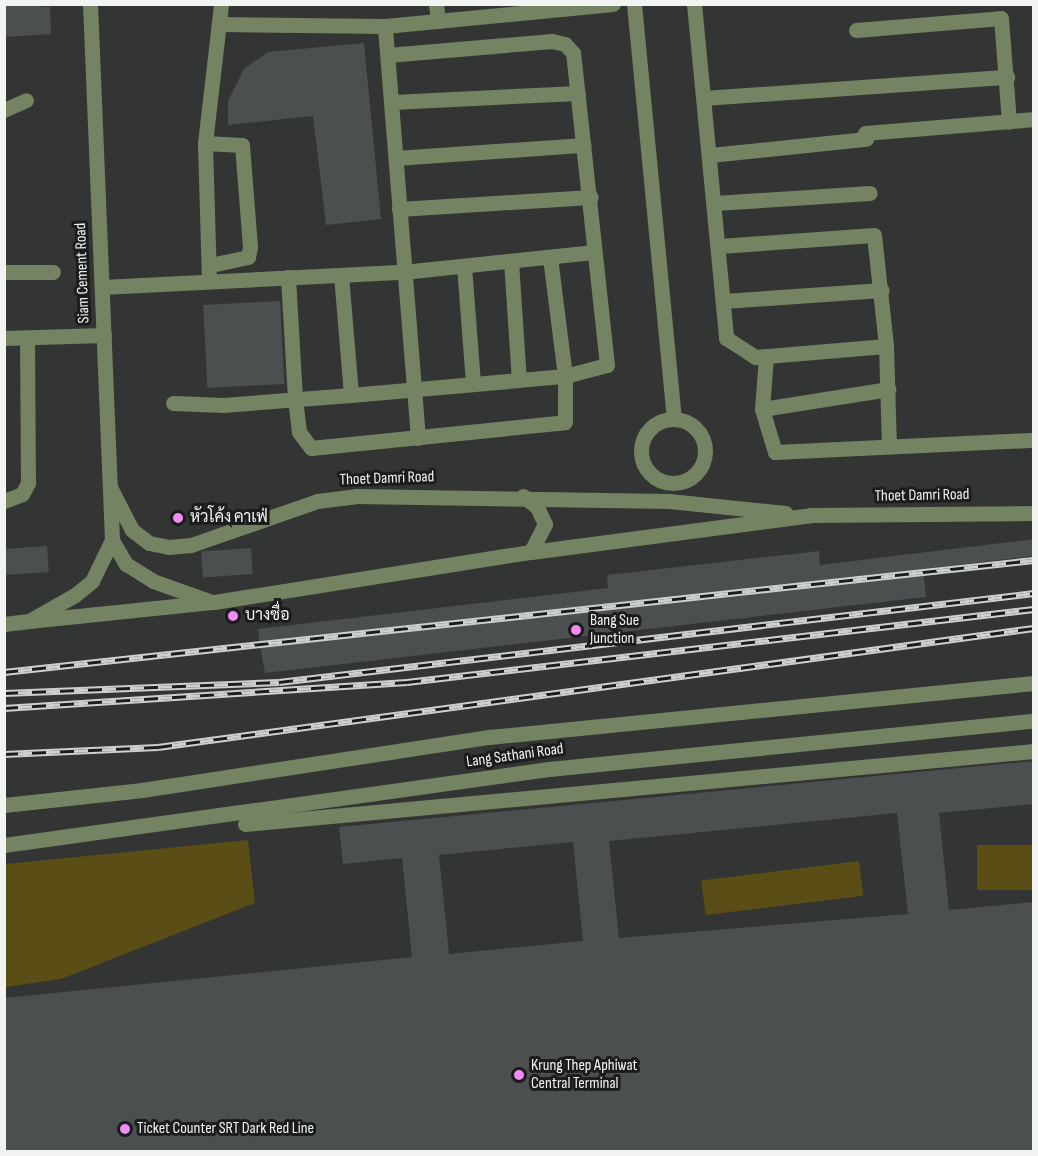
<!DOCTYPE html>
<meta charset="utf-8">
<style>
body{margin:0}
#map{position:relative;width:1038px;height:1156px;overflow:hidden;background:#323533;font-family:"Sofia Sans Condensed",Sarabun,sans-serif}
div>[style]{position:absolute}
[style*='--x']{left:calc(var(--x)*1px);top:calc(var(--y)*1px);width:calc(var(--w)*1px);rotate:calc(var(--a)*1deg)}
.green>*{inset:0;background:#5a4d15;transform-origin:0 0}
.building>*{inset:0;background:#4c4f4f;transform-origin:0 0}
.minor>*{height:15px;margin:-7.5px;padding:0 7.5px;transform-origin:7.5px;border-radius:7.5px;background:#748362}
.minor>.ring{margin:-7.5px;padding:0;box-sizing:content-box;background:none;border:15px solid #748362;border-radius:50%}
.rail>*{height:7px;margin-top:-3.5px;transform-origin:0;background:repeating-linear-gradient(90deg,#1b1c1c 0 14px,#cdd0ce 0 28px);box-sizing:border-box;border-block:2px solid #cdd0ce}
.dots>*{width:16px;height:16px;translate:-50% -50%;box-sizing:border-box;border:3px solid #1b1c1c;border-radius:50%}
span{translate:-50% -50%;white-space:nowrap;text-align:center;line-height:1.15;-webkit-text-stroke:6px #1b1c1c;paint-order:stroke}
.street-label{font-size:16px;color:#f2f4f2}
.poi-label{font-size:16px;color:#f2f4f2}
.left{translate:0 -50%;text-align:left}
.frame{position:absolute;inset:0;border:6px solid #f2f4f2;pointer-events:none}
</style>
<div id="map">
<div class="green">
<i style="clip-path:polygon(248px 840px,255px 903px,61px 979px,5px 987px,5px 864px)"></i>
<i style="left:1033px;top:845px;width:45px;height:56px;rotate:90deg"></i>
<i style="left:859px;top:861px;width:35px;height:159px;rotate:83deg"></i>
</div>
<div class="building">
<i style="clip-path:polygon(4px 4px,50px 7px,51px 34px,4px 37px)"></i>
<i style="clip-path:polygon(364px 43px,381px 219px,326px 225px,313px 116px,228px 125px,228px 101px,244px 69px,268px 52px)"></i>
<i style="left:280px;top:301px;width:83px;height:77px;rotate:87deg"></i>
<i style="clip-path:polygon(1034px 539px,1034px 556px,923px 569px,926px 597px,265px 673px,260px 646px,258px 629px,608px 588px,607px 575px,819px 551px,820px 565px)"></i>
<i style="left:47px;top:546px;width:26px;height:43px;rotate:86deg"></i>
<i style="left:251px;top:548px;width:26px;height:50px;rotate:86deg"></i>
<i style="clip-path:polygon(evenodd,1034px 761px,1034px 804px,939px 813px,949px 910px,1034px 902px,1034px 1152px,4px 1152px,4px 998px,412px 957px,402px 858px,343px 864px,339px 827px,1034px 761px,897px 813px,908px 914px,619px 938px,609px 841px,897px 813px,1034px 761px,573px 842px,583px 941px,449px 954px,439px 855px,573px 842px)"></i>
</div>
<div class="minor">
<i style="--x:436;--y:4;--w:17;--a:83"></i>
<i style="--x:634;--y:4;--w:416;--a:84.5"></i>
<i style="--x:694;--y:4;--w:336;--a:84.5"></i>
<i style="--x:726;--y:338;--w:35;--a:33"></i>
<i style="--x:755;--y:357;--w:131;--a:-4.8"></i>
<i style="--x:220;--y:24;--w:165;--a:0.7"></i>
<i style="--x:856;--y:30;--w:145;--a:-4.7"></i>
<i style="--x:1001;--y:18;--w:104;--a:85.6"></i>
<i style="--x:704;--y:98;--w:304;--a:-4"></i>
<i style="--x:392;--y:102;--w:186;--a:-2.8"></i>
<i style="--x:4;--y:110;--w:24;--a:-24"></i>
<i style="--x:865;--y:133;--w:170;--a:-4.7"></i>
<i style="--x:205;--y:143;--w:37;--a:3"></i>
<i style="--x:242;--y:145;--w:102;--a:85.5"></i>
<i style="--x:250;--y:247;--w:10;--a:101"></i>
<i style="--x:248;--y:257;--w:39;--a:168"></i>
<i style="--x:710;--y:155;--w:157;--a:-5.9"></i>
<i style="--x:396;--y:158;--w:188;--a:-4"></i>
<i style="--x:715;--y:203;--w:155;--a:-3.7"></i>
<i style="--x:399;--y:209;--w:192;--a:-3.6"></i>
<i style="--x:720;--y:246;--w:154;--a:-4.1"></i>
<i style="--x:874;--y:235;--w:112;--a:83.8"></i>
<i style="--x:886;--y:346;--w:100;--a:88.3"></i>
<i style="--x:511;--y:261;--w:119;--a:86.2"></i>
<i style="--x:464;--y:266;--w:118;--a:85.6"></i>
<i style="--x:4;--y:272;--w:49;--a:0"></i>
<i style="--x:341;--y:275;--w:120;--a:85.2"></i>
<i style="--x:288;--y:277;--w:122;--a:86.7"></i>
<i style="--x:295;--y:399;--w:33;--a:83"></i>
<i style="--x:299;--y:432;--w:20;--a:53"></i>
<i style="--x:311;--y:448;--w:255;--a:-5.8"></i>
<i style="--x:565;--y:422;--w:46;--a:-90"></i>
<i style="--x:565;--y:376;--w:120;--a:-97.2"></i>
<i style="--x:209;--y:280;--w:137;--a:-91.7"></i>
<i style="--x:205;--y:143;--w:140;--a:-83.4"></i>
<i style="--x:102;--y:287;--w:301;--a:-2.9"></i>
<i style="--x:403;--y:272;--w:192;--a:-6"></i>
<i style="--x:724;--y:301;--w:158;--a:-4"></i>
<i style="--x:4;--y:338;--w:100;--a:-1.7"></i>
<i style="--x:766;--y:356;--w:53;--a:94.3"></i>
<i style="--x:762;--y:409;--w:45;--a:73.2"></i>
<i style="--x:775;--y:452;--w:259;--a:-2.7"></i>
<i style="--x:173;--y:403;--w:50;--a:2.3"></i>
<i style="--x:223;--y:405;--w:128;--a:-4.5"></i>
<i style="--x:351;--y:395;--w:215;--a:-5.1"></i>
<i style="--x:565;--y:376;--w:43;--a:-14.7"></i>
<i style="--x:607;--y:365;--w:314;--a:-96.2"></i>
<i style="--x:573;--y:53;--w:12;--a:-132"></i>
<i style="--x:565;--y:44;--w:13;--a:-167"></i>
<i style="--x:552;--y:41;--w:165;--a:175.1"></i>
<i style="--x:762;--y:409;--w:128;--a:-9"></i>
<i class="ring" style="left:641px;top:419px;width:49px;height:49px"></i>
<i style="--x:418;--y:438;--w:413;--a:-94.6"></i>
<i style="--x:385;--y:26;--w:229;--a:-5.5"></i>
<i style="--x:110;--y:487;--w:48;--a:62.9"></i>
<i style="--x:132;--y:530;--w:21;--a:37"></i>
<i style="--x:149;--y:543;--w:20;--a:11"></i>
<i style="--x:169;--y:547;--w:22;--a:-5"></i>
<i style="--x:191;--y:545;--w:133;--a:-19.2"></i>
<i style="--x:317;--y:501;--w:39;--a:-7"></i>
<i style="--x:356;--y:496;--w:313;--a:0.9"></i>
<i style="--x:669;--y:501;--w:117;--a:5.9"></i>
<i style="--x:523;--y:496;--w:18;--a:38"></i>
<i style="--x:537;--y:507;--w:19;--a:65"></i>
<i style="--x:545;--y:524;--w:31;--a:117"></i>
<i style="--x:4;--y:501;--w:19;--a:-21"></i>
<i style="--x:22;--y:494;--w:13;--a:-61"></i>
<i style="--x:28;--y:483;--w:143;--a:-90.4"></i>
<i style="--x:112;--y:540;--w:28;--a:60"></i>
<i style="--x:126;--y:564;--w:32;--a:32"></i>
<i style="--x:153;--y:581;--w:59;--a:19.7"></i>
<i style="--x:29;--y:621;--w:186;--a:-5.9"></i>
<i style="--x:214;--y:602;--w:321;--a:-9"></i>
<i style="--x:531;--y:552;--w:282;--a:-7.5"></i>
<i style="--x:811;--y:515;--w:223;--a:-0.5"></i>
<i style="--x:4;--y:624;--w:25;--a:-7"></i>
<i style="--x:29;--y:621;--w:53;--a:-29.5"></i>
<i style="--x:75;--y:595;--w:22;--a:-39"></i>
<i style="--x:92;--y:581;--w:46;--a:-64"></i>
<i style="--x:112;--y:540;--w:536;--a:-92.35"></i>
<i style="--x:4;--y:805;--w:139;--a:-6.2"></i>
<i style="--x:142;--y:790;--w:351;--a:-8.7"></i>
<i style="--x:489;--y:737;--w:548;--a:-5.66"></i>
<i style="--x:245;--y:824;--w:792;--a:-5.29"></i>
<i style="--x:4;--y:845;--w:550;--a:-7.94"></i>
<i style="--x:549;--y:769;--w:487;--a:-5.7"></i>
</div>
<div class="rail">
<i style="--x:4;--y:672;--w:1036;--a:-6.21"></i>
<i style="--x:4;--y:693;--w:275;--a:-2.3"></i>
<i style="--x:279;--y:682;--w:760;--a:-6.72"></i>
<i style="--x:4;--y:708;--w:404;--a:-3.7"></i>
<i style="--x:407;--y:682;--w:631;--a:-6.64"></i>
<i style="--x:4;--y:754;--w:154;--a:-2.6"></i>
<i style="--x:158;--y:747;--w:884;--a:-7.74"></i>
</div>
<div class="dots">
<i style="left:178px;top:518px;background:#f18af4"></i>
<i style="left:233px;top:616px;background:#f18af4"></i>
<i style="left:576px;top:630px;background:#f18af4"></i>
<i style="left:519px;top:1075px;background:#f18af4"></i>
<i style="left:125px;top:1129px;background:#f18af4"></i>
</div>
<div class="street-label">
<span style="left:83px;top:273px;rotate:-92deg">Siam Cement Road</span>
<span style="left:387px;top:479px;rotate:-2deg">Thoet Damri Road</span>
<span style="left:922px;top:496px;rotate:-1deg">Thoet Damri Road</span>
<span style="left:515px;top:756px;rotate:-8deg">Lang Sathani Road</span>
</div>
<div class="poi-label">
<span class="left" style="left:190px;top:518px">หัวโค้ง คาเฟ่</span>
<span class="left" style="left:245px;top:616px">บางซื่อ</span>
<span class="left" style="left:590px;top:630px">Bang Sue<br>Junction</span>
<span class="left" style="left:531px;top:1075px">Krung Thep Aphiwat<br>Central Terminal</span>
<span class="left" style="left:137px;top:1129px">Ticket Counter SRT Dark Red Line</span>
</div>
<div class="frame"></div>
</div>
